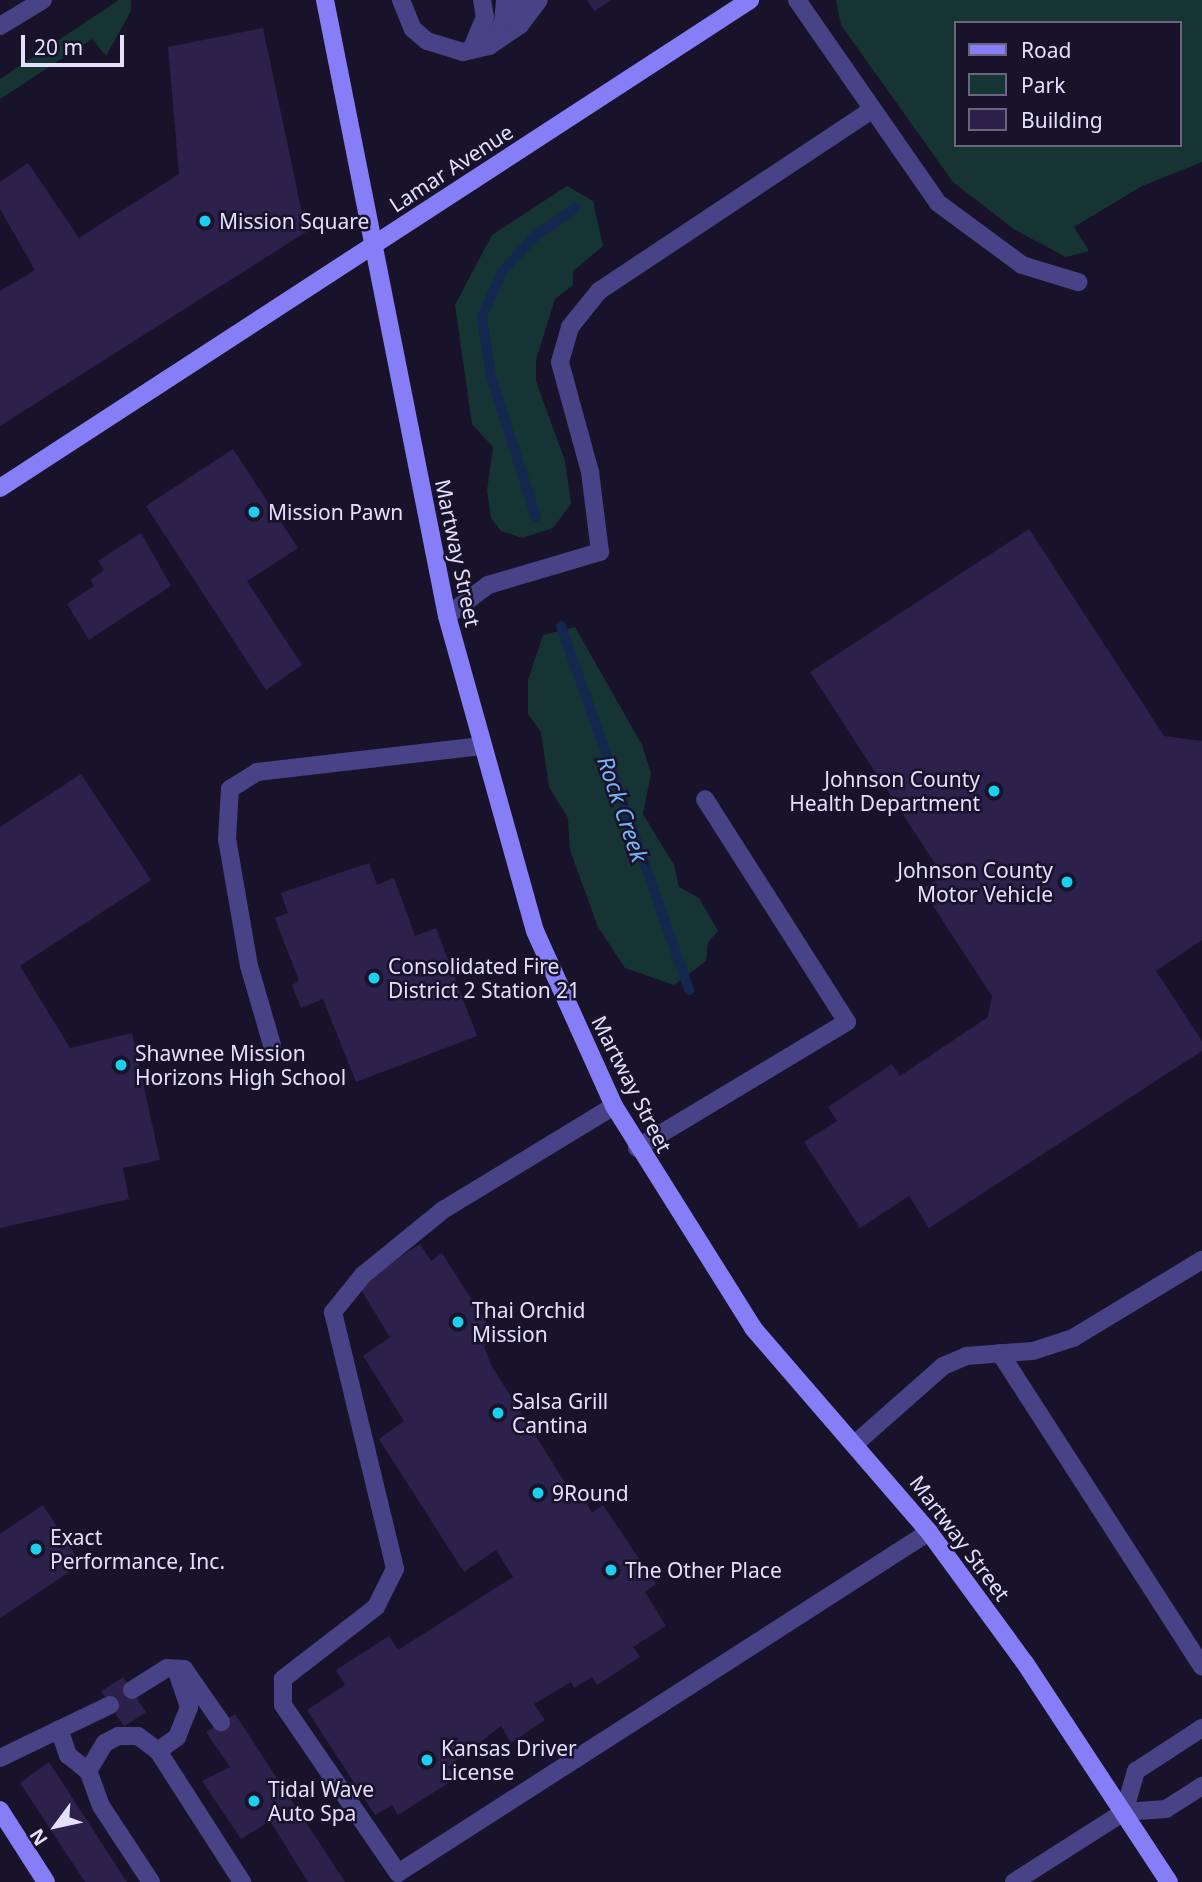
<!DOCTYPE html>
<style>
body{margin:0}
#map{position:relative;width:1202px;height:1882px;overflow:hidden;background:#18132b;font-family:"Noto Sans",sans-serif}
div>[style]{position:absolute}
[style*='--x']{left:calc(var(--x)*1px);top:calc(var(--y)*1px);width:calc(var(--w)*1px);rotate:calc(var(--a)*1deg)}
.green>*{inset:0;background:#173434}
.stream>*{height:10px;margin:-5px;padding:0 5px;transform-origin:5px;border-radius:5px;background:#14274e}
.building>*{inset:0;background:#2b214a;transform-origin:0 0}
.lane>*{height:18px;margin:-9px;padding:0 9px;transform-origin:9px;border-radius:9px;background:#484286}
.secondary>*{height:18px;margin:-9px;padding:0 9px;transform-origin:9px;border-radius:9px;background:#867ef6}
.dots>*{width:19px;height:19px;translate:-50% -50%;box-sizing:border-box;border:4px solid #18132b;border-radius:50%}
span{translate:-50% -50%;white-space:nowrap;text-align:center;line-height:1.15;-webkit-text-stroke:5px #18132b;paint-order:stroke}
.street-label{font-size:21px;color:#e4dffd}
.poi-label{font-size:21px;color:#e4dffd}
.left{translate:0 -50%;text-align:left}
.right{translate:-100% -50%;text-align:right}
.water-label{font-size:23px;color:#75b4f5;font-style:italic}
.legend{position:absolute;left:954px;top:21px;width:228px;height:126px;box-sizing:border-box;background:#18132b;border:2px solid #6a657f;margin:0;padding:9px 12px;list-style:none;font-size:21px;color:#e4dffd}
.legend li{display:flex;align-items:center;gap:14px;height:35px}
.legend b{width:35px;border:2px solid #6a657f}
.north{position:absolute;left:21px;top:1791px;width:70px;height:70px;-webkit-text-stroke:5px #18132b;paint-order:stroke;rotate:237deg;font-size:19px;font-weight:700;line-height:28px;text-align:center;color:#e4dffd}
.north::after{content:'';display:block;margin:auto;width:24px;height:32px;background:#e4dffd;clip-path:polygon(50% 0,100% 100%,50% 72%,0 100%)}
.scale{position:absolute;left:21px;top:35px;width:103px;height:32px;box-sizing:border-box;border:4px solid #e4dffd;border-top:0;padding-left:9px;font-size:21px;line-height:24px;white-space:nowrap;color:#e4dffd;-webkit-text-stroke:5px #18132b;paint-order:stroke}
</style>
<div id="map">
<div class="green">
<i style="clip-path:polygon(119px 0,131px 0,131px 11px,106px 56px,92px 39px,0 99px,0 79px)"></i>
<i style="clip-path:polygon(evenodd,836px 0,1202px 0,1202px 162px,1142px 186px,1074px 227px,1089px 251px,1066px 257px,1015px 230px,953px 182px,841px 25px,836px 0,955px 23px,1179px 23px,1179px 145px,955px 145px,955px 23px)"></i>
<i style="clip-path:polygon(567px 186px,593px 201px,603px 246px,573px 271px,573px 285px,555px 299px,536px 360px,536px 381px,565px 461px,571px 504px,553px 528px,522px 538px,501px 531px,491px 518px,487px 491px,493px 447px,472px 424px,455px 305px,492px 235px)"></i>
<i style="clip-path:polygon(575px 627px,642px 745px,651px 773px,643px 814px,674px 865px,679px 887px,699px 898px,718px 931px,708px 942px,706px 961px,674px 985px,625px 968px,598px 927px,570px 850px,568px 818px,549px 787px,541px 732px,528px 714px,528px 680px,543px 635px)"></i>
</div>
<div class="stream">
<i style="--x:536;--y:517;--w:147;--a:-107.8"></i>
<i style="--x:491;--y:377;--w:61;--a:-98.5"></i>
<i style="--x:482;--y:317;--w:49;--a:-66"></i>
<i style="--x:502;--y:272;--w:47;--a:-47.6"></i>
<i style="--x:534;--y:237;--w:50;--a:-35.3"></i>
<i style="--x:561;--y:626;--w:386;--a:70.6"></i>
</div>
<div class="building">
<i style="clip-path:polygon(587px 0,612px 0,594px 11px)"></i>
<i style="clip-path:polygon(263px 28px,306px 232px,0 426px,0 291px,35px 270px,0 209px,0 182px,28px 163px,79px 238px,179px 174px,168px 47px)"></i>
<i style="clip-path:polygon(233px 449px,298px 548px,247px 581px,302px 665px,266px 690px,146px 506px)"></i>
<i style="clip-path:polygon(1029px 529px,1164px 736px,1202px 741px,1202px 940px,1156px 971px,1202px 1041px,1202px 1051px,929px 1228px,909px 1196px,860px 1228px,804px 1142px,837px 1121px,828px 1107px,892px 1064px,900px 1076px,988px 1017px,992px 996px,922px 889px,943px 876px,810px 672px)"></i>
<i style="clip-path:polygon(141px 533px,171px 586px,89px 640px,67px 604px,94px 586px,90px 580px,104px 570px,98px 561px)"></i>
<i style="clip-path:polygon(81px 774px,151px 880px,20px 966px,70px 1048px,132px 1033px,160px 1160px,123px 1168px,129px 1199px,0 1228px,0 827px)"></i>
<i style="clip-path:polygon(369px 863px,377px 885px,394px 878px,415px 936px,436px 928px,477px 1036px,356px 1082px,323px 999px,301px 1008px,292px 985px,299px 981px,275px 918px,288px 913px,281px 893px)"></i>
<i style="clip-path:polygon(420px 1244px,431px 1261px,442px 1253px,496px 1338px,484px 1346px,491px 1365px,574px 1497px,580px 1493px,592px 1513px,603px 1505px,656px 1584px,645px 1592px,666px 1626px,633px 1647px,640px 1657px,597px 1685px,592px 1677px,574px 1688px,571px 1682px,534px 1704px,545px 1720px,511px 1743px,501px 1726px,448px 1767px,456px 1778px,398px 1815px,392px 1805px,375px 1815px,307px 1710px,345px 1685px,336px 1670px,389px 1636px,398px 1650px,513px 1577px,496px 1550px,464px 1572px,379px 1439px,404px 1421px,363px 1356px,390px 1337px,358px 1285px)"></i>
<i style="clip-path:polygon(43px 1505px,81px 1564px,0 1618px,0 1534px)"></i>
<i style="left:123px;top:1677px;width:42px;height:26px;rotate:57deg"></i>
<i style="clip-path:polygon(235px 1714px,345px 1882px,308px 1882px,270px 1821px,241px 1839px,202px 1781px,230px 1767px,206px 1732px)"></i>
<i style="clip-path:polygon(49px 1762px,127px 1882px,85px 1882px,20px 1783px)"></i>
</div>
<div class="lane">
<i style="--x:401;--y:0;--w:31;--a:68"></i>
<i style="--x:413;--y:29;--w:18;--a:41"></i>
<i style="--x:427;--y:41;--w:38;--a:17"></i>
<i style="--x:463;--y:52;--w:27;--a:-13"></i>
<i style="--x:489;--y:46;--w:37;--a:-34"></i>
<i style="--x:520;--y:25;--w:31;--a:-53"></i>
<i style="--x:797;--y:0;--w:247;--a:55.2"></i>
<i style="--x:938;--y:203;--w:104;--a:36.4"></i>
<i style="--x:1022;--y:265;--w:59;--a:16.9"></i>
<i style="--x:520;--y:25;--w:25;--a:-88"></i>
<i style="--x:0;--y:26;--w:50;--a:-31.2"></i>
<i style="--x:492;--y:40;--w:20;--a:-57"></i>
<i style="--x:503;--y:23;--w:23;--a:-85"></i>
<i style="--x:471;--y:50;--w:36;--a:-67"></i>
<i style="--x:485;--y:17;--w:17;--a:-100"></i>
<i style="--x:447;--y:616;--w:51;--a:-37.1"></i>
<i style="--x:488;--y:585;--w:117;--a:-16.4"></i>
<i style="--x:600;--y:552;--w:81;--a:-97.1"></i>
<i style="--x:590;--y:472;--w:114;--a:-105.3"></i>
<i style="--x:560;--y:362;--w:36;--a:-74"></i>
<i style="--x:570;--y:327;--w:46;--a:-51.1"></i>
<i style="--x:599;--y:291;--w:325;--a:-33.6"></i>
<i style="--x:272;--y:1045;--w:82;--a:-106.2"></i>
<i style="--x:249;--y:966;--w:129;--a:-99.8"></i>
<i style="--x:227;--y:839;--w:50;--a:-86.6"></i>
<i style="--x:230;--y:789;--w:32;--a:-32"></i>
<i style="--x:257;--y:772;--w:226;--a:-6.6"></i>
<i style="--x:614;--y:1106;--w:200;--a:148.7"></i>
<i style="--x:443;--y:1210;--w:103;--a:140.9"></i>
<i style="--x:363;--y:1275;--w:48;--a:129"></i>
<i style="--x:333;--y:1312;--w:264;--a:76.4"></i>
<i style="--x:395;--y:1569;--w:42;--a:116.6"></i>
<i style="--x:376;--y:1607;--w:118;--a:142.3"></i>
<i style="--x:283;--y:1679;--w:26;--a:90"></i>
<i style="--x:283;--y:1705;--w:204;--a:55.6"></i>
<i style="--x:398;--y:1873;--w:631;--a:-32.71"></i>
<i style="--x:637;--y:1148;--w:245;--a:-31"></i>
<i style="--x:847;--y:1022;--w:264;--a:-122.5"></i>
<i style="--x:1000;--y:1353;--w:373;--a:57.2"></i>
<i style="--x:856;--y:1443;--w:116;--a:-41.5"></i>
<i style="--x:943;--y:1366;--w:25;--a:-23"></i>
<i style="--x:966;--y:1356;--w:67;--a:-4.3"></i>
<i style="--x:1033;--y:1351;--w:42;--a:-18"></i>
<i style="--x:1073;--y:1338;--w:151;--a:-31.2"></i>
<i style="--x:132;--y:1690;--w:41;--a:-32.2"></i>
<i style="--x:167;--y:1668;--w:17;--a:3"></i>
<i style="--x:184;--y:1669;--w:65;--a:55.1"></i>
<i style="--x:59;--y:1729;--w:28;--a:71"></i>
<i style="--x:68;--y:1755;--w:26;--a:39"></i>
<i style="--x:158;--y:1751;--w:24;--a:-36"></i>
<i style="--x:177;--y:1737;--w:32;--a:-68"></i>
<i style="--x:189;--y:1707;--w:40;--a:-108.9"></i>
<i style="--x:0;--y:1758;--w:122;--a:-25.7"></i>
<i style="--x:1124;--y:1812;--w:43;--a:-73.7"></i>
<i style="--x:1136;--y:1771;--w:79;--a:-33.1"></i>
<i style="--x:151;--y:1882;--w:91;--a:-123.3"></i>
<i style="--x:101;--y:1806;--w:37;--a:-110"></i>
<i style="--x:88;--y:1771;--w:33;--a:-59"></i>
<i style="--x:105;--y:1743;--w:15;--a:-28"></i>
<i style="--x:118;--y:1736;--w:20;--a:0"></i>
<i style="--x:138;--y:1736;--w:25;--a:37"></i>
<i style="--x:158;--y:1751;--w:156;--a:57.3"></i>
<i style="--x:1014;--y:1882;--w:130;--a:-32.5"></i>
<i style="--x:1124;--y:1812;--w:42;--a:-4.1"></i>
<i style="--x:1166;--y:1809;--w:43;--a:-32.6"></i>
</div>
<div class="secondary">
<i style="--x:325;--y:0;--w:628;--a:78.8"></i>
<i style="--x:447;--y:616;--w:327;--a:74.4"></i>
<i style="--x:535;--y:931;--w:192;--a:65.7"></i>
<i style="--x:614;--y:1106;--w:262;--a:57.9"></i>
<i style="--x:753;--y:1328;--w:269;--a:49.2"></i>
<i style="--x:929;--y:1532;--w:162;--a:53.8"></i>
<i style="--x:1025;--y:1663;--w:262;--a:56.7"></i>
<i style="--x:0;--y:488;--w:895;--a:-33.05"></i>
<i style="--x:0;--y:1810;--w:85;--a:57.4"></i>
</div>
<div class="dots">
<i style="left:205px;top:221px;background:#1ad0ee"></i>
<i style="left:254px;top:512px;background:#1ad0ee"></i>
<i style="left:994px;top:791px;background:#1ad0ee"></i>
<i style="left:1067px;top:882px;background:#1ad0ee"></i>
<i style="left:374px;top:978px;background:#1ad0ee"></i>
<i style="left:121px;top:1065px;background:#1ad0ee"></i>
<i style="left:458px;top:1322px;background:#1ad0ee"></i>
<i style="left:498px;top:1413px;background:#1ad0ee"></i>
<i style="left:538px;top:1493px;background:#1ad0ee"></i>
<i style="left:36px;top:1549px;background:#1ad0ee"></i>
<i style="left:611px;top:1570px;background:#1ad0ee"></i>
<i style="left:427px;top:1760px;background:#1ad0ee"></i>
<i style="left:254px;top:1801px;background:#1ad0ee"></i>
</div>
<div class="street-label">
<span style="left:451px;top:168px;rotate:-33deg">Lamar Avenue</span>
<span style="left:458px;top:553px;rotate:78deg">Martway Street</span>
<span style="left:632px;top:1084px;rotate:63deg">Martway Street</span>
<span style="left:960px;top:1538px;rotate:53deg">Martway Street</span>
</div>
<div class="poi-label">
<span class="left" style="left:219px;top:221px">Mission Square</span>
<span class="left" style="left:268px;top:512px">Mission Pawn</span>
<span class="right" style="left:980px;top:791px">Johnson County<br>Health Department</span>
<span class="right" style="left:1053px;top:882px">Johnson County<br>Motor Vehicle</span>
<span class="left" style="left:388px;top:978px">Consolidated Fire<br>District 2 Station 21</span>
<span class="left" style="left:135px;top:1065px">Shawnee Mission<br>Horizons High School</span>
<span class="left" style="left:472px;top:1322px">Thai Orchid<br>Mission</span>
<span class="left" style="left:512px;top:1413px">Salsa Grill<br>Cantina</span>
<span class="left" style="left:552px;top:1493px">9Round</span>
<span class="left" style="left:50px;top:1549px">Exact<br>Performance, Inc.</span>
<span class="left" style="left:625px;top:1570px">The Other Place</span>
<span class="left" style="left:441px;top:1760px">Kansas Driver<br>License</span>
<span class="left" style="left:268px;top:1801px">Tidal Wave<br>Auto Spa</span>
</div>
<div class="water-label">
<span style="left:623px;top:809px;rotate:71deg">Rock Creek</span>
</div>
<ul class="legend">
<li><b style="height:9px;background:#867ef6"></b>Road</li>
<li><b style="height:19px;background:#173434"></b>Park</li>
<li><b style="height:19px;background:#2b214a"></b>Building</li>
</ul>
<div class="north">N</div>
<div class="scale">20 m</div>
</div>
